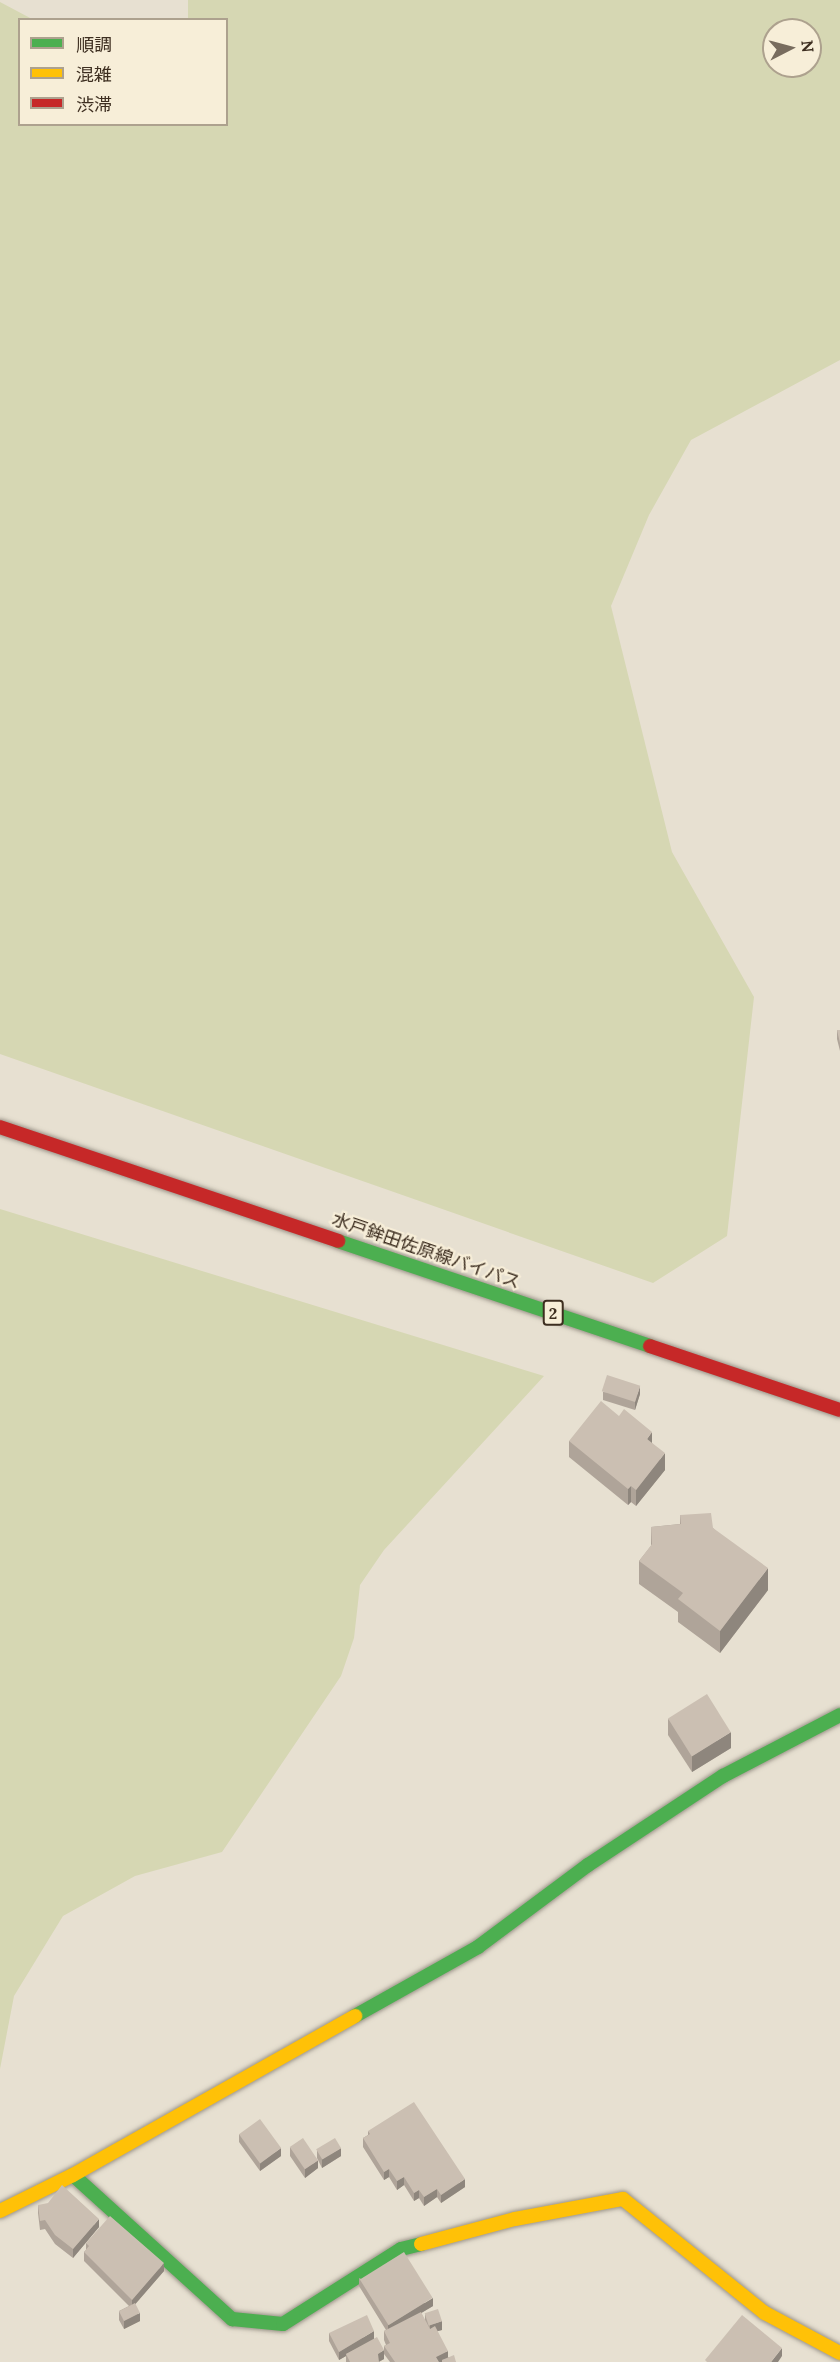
<!DOCTYPE html>
<meta charset="utf-8">
<style>
body{margin:0}
#map{position:relative;width:840px;height:2362px;overflow:hidden;background:#e7e0d1;font-family:Lora,"Noto Sans JP",serif}
div>[style]{position:absolute}
[style*='--x']{left:calc(var(--x)*1px);top:calc(var(--y)*1px);width:calc(var(--w)*1px);rotate:calc(var(--a)*1deg)}
.green>*{inset:0;background:#d6d7b3}
.roads{filter:drop-shadow(0 0 2px #9c958a) drop-shadow(0 0 2px #9c958a)}
.fast>*{height:14px;margin:-7px;padding:0 7px;transform-origin:7px;border-radius:7px;background:#4caf50}
.slow>*{height:14px;margin:-7px;padding:0 7px;transform-origin:7px;border-radius:7px;background:#ffc107}
.jam>*{height:14px;margin:-7px;padding:0 7px;transform-origin:7px;border-radius:7px;background:#c62828}
.wall>*{inset:0;background:#afa499}
.shaded-wall>*{inset:0;background:#8e867d}
.building>*{inset:0;background:#cbbfb2;transform-origin:0 0}
span{translate:-50% -50%;white-space:nowrap;text-align:center;line-height:1.15;-webkit-text-stroke:4.5px #f7eed8;paint-order:stroke}
.shield-label span{padding:2px 4px;background:#f7eed8;border:2px solid;border-radius:4px;-webkit-text-stroke-width:0}
.shield-label{font-size:16px;color:#3d2e20;font-weight:700}
.street-label{font-size:18px;color:#3d2e20}
.legend{position:absolute;left:18px;top:18px;width:210px;height:108px;box-sizing:border-box;background:#f7eed8;border:2px solid #ada18e;margin:0;padding:8px 10px;list-style:none;font-size:18px;color:#3d2e20}
.legend li{display:flex;align-items:center;gap:12px;height:30px}
.legend b{width:30px;border:2px solid #ada18e}
.north{position:absolute;left:762px;top:18px;width:60px;height:60px;box-sizing:border-box;background:#f7eed8;border:2px solid #ada18e;border-radius:50%;rotate:84deg;font-size:16px;font-weight:700;line-height:24px;text-align:center;color:#3d2e20}
.north::after{content:'';display:block;margin:auto;width:21px;height:27px;background:#786c5e;clip-path:polygon(50% 0,100% 100%,50% 72%,0 100%)}
</style>
<div id="map">
<div class="green">
<i style="clip-path:polygon(evenodd,188px 0,840px 0,840px 360px,691px 440px,649px 515px,611px 606px,672px 852px,754px 997px,727px 1236px,653px 1283px,0 1054px,0 2px,32px 19px,20px 20px,20px 124px,226px 124px,226px 20px,188px 19px,188px 0,774px 30px,810px 30px,810px 66px,774px 66px,774px 30px)"></i>
<i style="clip-path:polygon(0 1209px,544px 1376px,384px 1550px,360px 1585px,354px 1638px,341px 1676px,222px 1852px,135px 1876px,63px 1916px,14px 1996px,0 2069px)"></i>
</div>
<div class="roads">
<div class="fast">
<i style="--x:338;--y:1241;--w:329;--a:18.6"></i>
<i style="--x:355;--y:2016;--w:141;--a:-29.3"></i>
<i style="--x:478;--y:1947;--w:137;--a:-36.7"></i>
<i style="--x:588;--y:1865;--w:162;--a:-33.4"></i>
<i style="--x:723;--y:1776;--w:132;--a:-27.5"></i>
<i style="--x:73;--y:2175;--w:215;--a:42.2"></i>
<i style="--x:232;--y:2319;--w:51;--a:5.6"></i>
<i style="--x:283;--y:2324;--w:140;--a:-32.4"></i>
<i style="--x:401;--y:2249;--w:21;--a:-14"></i>
</div>
<div class="slow">
<i style="--x:0;--y:2211;--w:81;--a:-26.3"></i>
<i style="--x:73;--y:2175;--w:324;--a:-29.4"></i>
<i style="--x:421;--y:2244;--w:97;--a:-14.9"></i>
<i style="--x:515;--y:2219;--w:110;--a:-10.5"></i>
<i style="--x:623;--y:2199;--w:182;--a:38.8"></i>
<i style="--x:765;--y:2313;--w:85;--a:28.1"></i>
</div>
<div class="jam">
<i style="--x:0;--y:1127;--w:357;--a:18.6"></i>
<i style="--x:650;--y:1346;--w:200;--a:18.6"></i>
</div>
</div>
<div class="wall">
<i style="clip-path:polygon(837px 1030px,840px 1030px,840px 1051px,837px 1039px)"></i>
<i style="clip-path:polygon(603px 1392px,640px 1394px,635px 1410px,603px 1400px)"></i>
<i style="clip-path:polygon(569px 1441px,652px 1443px,665px 1470px,636px 1506px,631px 1502px,628px 1505px,569px 1457px)"></i>
<i style="clip-path:polygon(680px 1515px,713px 1528px,768px 1590px,720px 1653px,678px 1622px,678px 1612px,639px 1584px,639px 1561px,651px 1546px,651px 1527px,680px 1524px)"></i>
<i style="clip-path:polygon(668px 1719px,731px 1748px,692px 1772px,668px 1735px)"></i>
<i style="clip-path:polygon(368px 2131px,465px 2187px,441px 2203px,437px 2197px,424px 2206px,419px 2198px,414px 2201px,404px 2185px,397px 2190px,389px 2177px,384px 2180px,363px 2147px,363px 2138px,368px 2135px)"></i>
<i style="clip-path:polygon(239px 2134px,281px 2156px,260px 2171px,239px 2142px)"></i>
<i style="clip-path:polygon(290px 2147px,318px 2168px,305px 2178px,290px 2156px)"></i>
<i style="clip-path:polygon(317px 2150px,341px 2156px,322px 2168px,317px 2158px)"></i>
<i style="clip-path:polygon(38px 2205px,99px 2227px,73px 2258px,55px 2244px,45px 2229px,40px 2230px,38px 2213px)"></i>
<i style="clip-path:polygon(86px 2243px,164px 2271px,135px 2304px,140px 2321px,124px 2329px,119px 2320px,119px 2311px,129px 2306px,84px 2261px,84px 2252px,86px 2250px)"></i>
<i style="clip-path:polygon(359px 2278px,433px 2306px,421px 2313px,425px 2321px,425px 2314px,442px 2330px,437px 2331px,448px 2357px,456px 2362px,390px 2362px,384px 2354px,384px 2346px,386px 2345px,384px 2340px,384px 2331px,386px 2330px,359px 2286px)"></i>
<i style="clip-path:polygon(329px 2333px,374px 2339px,384px 2359px,379px 2362px,346px 2362px,346px 2356px,339px 2360px,329px 2341px)"></i>
</div>
<div class="shaded-wall">
<i style="clip-path:polygon(640px 1386px,640px 1394px,635px 1410px,635px 1402px)"></i>
<i style="clip-path:polygon(652px 1432px,652px 1449px,647px 1439px)"></i>
<i style="clip-path:polygon(665px 1453px,665px 1470px,636px 1506px,636px 1490px)"></i>
<i style="clip-path:polygon(631px 1486px,631px 1502px,628px 1505px,628px 1489px)"></i>
<i style="clip-path:polygon(768px 1568px,768px 1590px,720px 1653px,720px 1631px)"></i>
<i style="clip-path:polygon(731px 1732px,731px 1748px,692px 1772px,692px 1756px)"></i>
<i style="clip-path:polygon(281px 2148px,281px 2156px,260px 2171px,260px 2163px)"></i>
<i style="clip-path:polygon(341px 2148px,341px 2156px,322px 2168px,322px 2159px)"></i>
<i style="clip-path:polygon(318px 2160px,318px 2168px,305px 2178px,305px 2169px)"></i>
<i style="clip-path:polygon(389px 2169px,389px 2177px,384px 2180px,384px 2172px)"></i>
<i style="clip-path:polygon(404px 2177px,404px 2185px,397px 2190px,397px 2181px)"></i>
<i style="clip-path:polygon(465px 2179px,465px 2187px,441px 2203px,441px 2195px)"></i>
<i style="clip-path:polygon(437px 2189px,437px 2197px,424px 2206px,424px 2197px)"></i>
<i style="clip-path:polygon(419px 2190px,419px 2198px,414px 2201px,414px 2193px)"></i>
<i style="clip-path:polygon(99px 2219px,99px 2227px,73px 2258px,73px 2249px)"></i>
<i style="clip-path:polygon(164px 2263px,164px 2271px,132px 2308px,132px 2300px)"></i>
<i style="clip-path:polygon(433px 2298px,433px 2306px,388px 2333px,388px 2325px)"></i>
<i style="clip-path:polygon(140px 2313px,140px 2321px,124px 2329px,124px 2321px)"></i>
<i style="clip-path:polygon(442px 2321px,442px 2330px,430px 2333px,430px 2325px)"></i>
<i style="clip-path:polygon(374px 2331px,374px 2340px,346px 2354px,346px 2356px,339px 2360px,339px 2352px)"></i>
<i style="clip-path:polygon(782px 2348px,782px 2356px,778px 2362px,771px 2362px)"></i>
<i style="clip-path:polygon(384px 2350px,384px 2359px,378px 2362px,378px 2354px)"></i>
<i style="clip-path:polygon(448px 2351px,448px 2359px,442px 2360px,442px 2362px,436px 2362px,436px 2357px)"></i>
</div>
<div class="building">
<i style="clip-path:polygon(837px 1030px,840px 1030px,840px 1043px)"></i>
<i style="left:607px;top:1375px;width:35px;height:17px;rotate:18deg"></i>
<i style="clip-path:polygon(601px 1401px,619px 1416px,624px 1409px,652px 1432px,647px 1439px,665px 1453px,636px 1490px,631px 1486px,628px 1489px,569px 1441px)"></i>
<i style="clip-path:polygon(711px 1513px,713px 1528px,768px 1568px,720px 1631px,678px 1599px,683px 1593px,639px 1561px,652px 1544px,651px 1527px,681px 1524px,680px 1515px)"></i>
<i style="left:707px;top:1694px;width:45px;height:46px;rotate:58deg"></i>
<i style="clip-path:polygon(414px 2102px,465px 2179px,441px 2195px,437px 2189px,424px 2197px,419px 2190px,414px 2193px,404px 2177px,397px 2181px,389px 2169px,384px 2172px,363px 2138px,370px 2134px,368px 2131px)"></i>
<i style="left:260px;top:2119px;width:36px;height:26px;rotate:54deg"></i>
<i style="left:303px;top:2138px;width:27px;height:16px;rotate:56deg"></i>
<i style="left:335px;top:2138px;width:12px;height:22px;rotate:59deg"></i>
<i style="clip-path:polygon(62px 2185px,99px 2219px,73px 2249px,55px 2235px,45px 2220px,40px 2221px,38px 2205px,48px 2203px)"></i>
<i style="clip-path:polygon(110px 2216px,164px 2263px,132px 2300px,84px 2252px,89px 2246px,86px 2243px)"></i>
<i style="left:404px;top:2252px;width:54px;height:52px;rotate:58deg"></i>
<i style="left:135px;top:2303px;width:11px;height:18px;rotate:63deg"></i>
<i style="left:438px;top:2309px;width:13px;height:14px;rotate:72deg"></i>
<i style="clip-path:polygon(421px 2312px,430px 2329px,435px 2326px,448px 2351px,436px 2357px,439px 2362px,395px 2362px,384px 2346px,390px 2343px,384px 2331px)"></i>
<i style="clip-path:polygon(367px 2315px,374px 2331px,339px 2352px,329px 2333px)"></i>
<i style="clip-path:polygon(742px 2315px,782px 2348px,771px 2362px,707px 2362px,705px 2360px)"></i>
<i style="clip-path:polygon(377px 2337px,384px 2350px,378px 2354px,379px 2362px,350px 2362px,346px 2354px)"></i>
<i style="clip-path:polygon(454px 2355px,456px 2362px,442px 2362px,442px 2360px)"></i>
</div>
<div class="shield-label">
<span style="left:553px;top:1313px">2</span>
</div>
<div class="street-label">
<span style="left:426px;top:1251px;rotate:19deg">水戸鉾田佐原線バイパス</span>
</div>
<ul class="legend">
<li><b style="height:8px;background:#4caf50"></b>順調</li>
<li><b style="height:8px;background:#ffc107"></b>混雑</li>
<li><b style="height:8px;background:#c62828"></b>渋滞</li>
</ul>
<div class="north">N</div>
</div>
